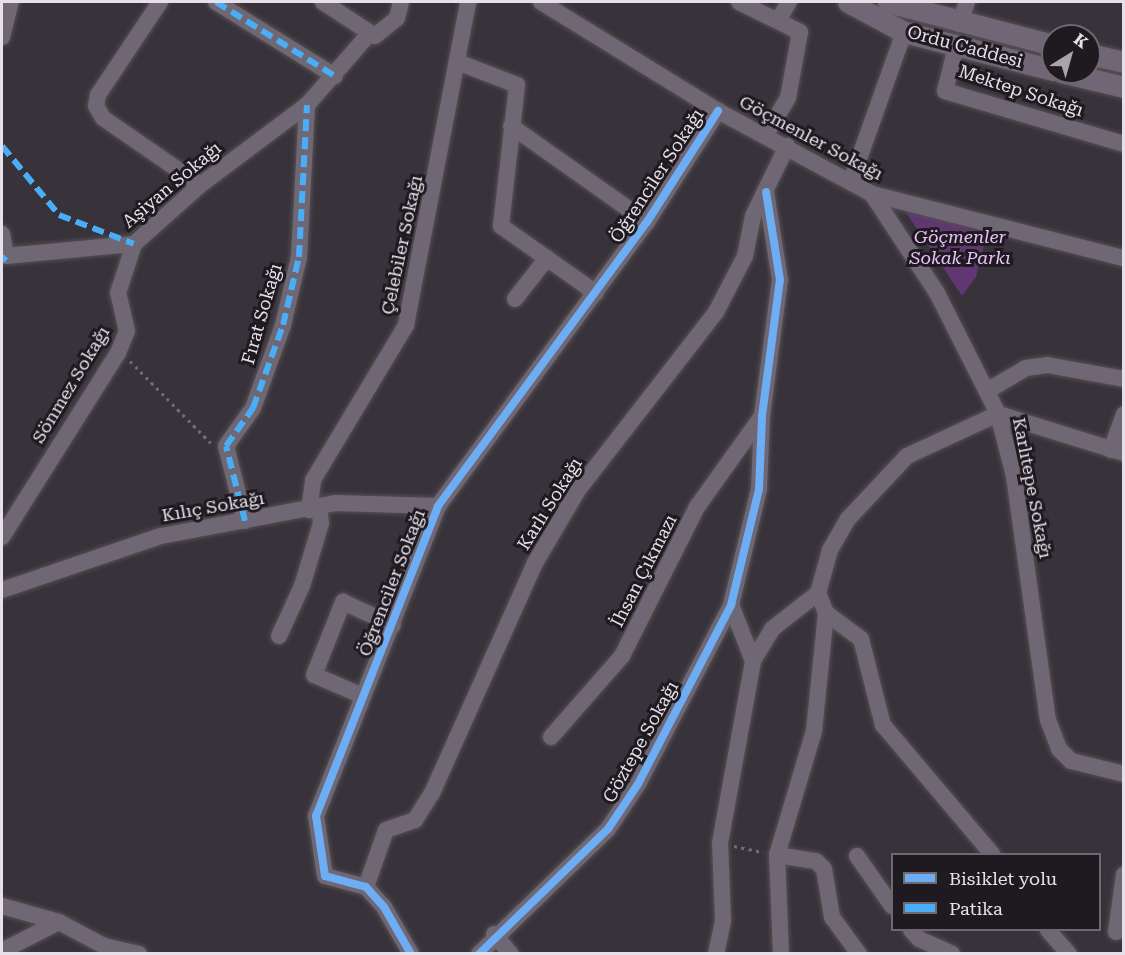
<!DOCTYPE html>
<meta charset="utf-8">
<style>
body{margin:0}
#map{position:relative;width:1125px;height:955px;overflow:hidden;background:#38333a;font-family:"Roboto Serif",serif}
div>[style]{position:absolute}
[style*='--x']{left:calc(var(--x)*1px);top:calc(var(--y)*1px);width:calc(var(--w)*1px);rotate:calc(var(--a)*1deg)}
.green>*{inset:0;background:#603771}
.path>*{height:3px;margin-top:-1.5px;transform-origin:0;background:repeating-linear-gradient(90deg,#736b76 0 3px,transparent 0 7.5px)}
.roads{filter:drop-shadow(0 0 2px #535055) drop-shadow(0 0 2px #535055)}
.minor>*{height:16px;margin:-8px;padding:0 8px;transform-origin:8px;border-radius:8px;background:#706775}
.major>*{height:21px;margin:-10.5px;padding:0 10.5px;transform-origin:10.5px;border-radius:10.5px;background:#716676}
.quiet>*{height:6px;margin-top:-3px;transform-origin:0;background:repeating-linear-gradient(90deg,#49aef6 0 12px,transparent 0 18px)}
.cycleway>*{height:8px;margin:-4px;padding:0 4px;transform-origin:4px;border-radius:4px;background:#6dadf4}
span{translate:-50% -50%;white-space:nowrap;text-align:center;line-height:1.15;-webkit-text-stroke:6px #1e1a20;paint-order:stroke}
.street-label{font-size:18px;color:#e6e0e9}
.park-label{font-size:18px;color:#eac2fc;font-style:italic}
.frame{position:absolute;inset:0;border:3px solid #e6e0e9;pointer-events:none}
.legend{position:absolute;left:891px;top:853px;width:210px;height:78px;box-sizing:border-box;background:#1e1a20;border:2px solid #6e6970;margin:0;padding:8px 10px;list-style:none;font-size:18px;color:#e6e0e9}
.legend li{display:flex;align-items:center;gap:12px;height:30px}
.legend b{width:30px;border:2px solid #6e6970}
.north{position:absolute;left:1041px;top:24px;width:60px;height:60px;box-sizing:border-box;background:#1e1a20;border:2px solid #6e6970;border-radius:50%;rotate:37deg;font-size:16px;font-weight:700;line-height:24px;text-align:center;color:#e6e0e9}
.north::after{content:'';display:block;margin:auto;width:21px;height:27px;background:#a9a3ac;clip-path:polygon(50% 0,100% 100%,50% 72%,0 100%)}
</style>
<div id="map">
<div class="green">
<i style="clip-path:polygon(903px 208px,987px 233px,976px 277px,962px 296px)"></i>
</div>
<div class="path">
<i style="--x:130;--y:361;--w:115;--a:45.4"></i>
<i style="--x:734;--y:846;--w:30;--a:12"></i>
</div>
<div class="roads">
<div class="minor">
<i style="--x:160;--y:2;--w:112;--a:123.7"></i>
<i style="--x:98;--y:95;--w:11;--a:100"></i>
<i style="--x:96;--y:106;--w:14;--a:60"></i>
<i style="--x:103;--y:118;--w:118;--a:34.6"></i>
<i style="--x:216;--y:2;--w:140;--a:31.9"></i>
<i style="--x:323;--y:2;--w:62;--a:33.2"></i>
<i style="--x:375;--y:36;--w:28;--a:-39"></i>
<i style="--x:397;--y:18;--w:16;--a:-76"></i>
<i style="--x:541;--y:2;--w:208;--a:31.6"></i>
<i style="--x:718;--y:111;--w:175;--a:28.3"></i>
<i style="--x:872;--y:194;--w:260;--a:14.3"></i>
<i style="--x:739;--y:2;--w:68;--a:26.2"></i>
<i style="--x:800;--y:32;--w:67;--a:100.3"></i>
<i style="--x:788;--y:98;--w:42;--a:121.4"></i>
<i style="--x:779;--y:19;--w:20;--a:-60"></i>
<i style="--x:959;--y:24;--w:23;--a:-70"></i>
<i style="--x:2;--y:37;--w:36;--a:-76"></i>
<i style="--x:956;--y:47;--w:45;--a:104"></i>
<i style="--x:945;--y:91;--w:187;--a:16.5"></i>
<i style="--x:460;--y:63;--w:61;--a:21.1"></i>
<i style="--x:517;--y:85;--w:142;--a:96.5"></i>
<i style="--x:501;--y:226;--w:116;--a:35.2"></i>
<i style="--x:511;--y:126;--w:166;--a:35.2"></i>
<i style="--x:851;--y:181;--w:158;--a:-70.4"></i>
<i style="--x:872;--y:194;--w:118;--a:56.7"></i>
<i style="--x:937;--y:293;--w:136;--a:63.2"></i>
<i style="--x:998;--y:414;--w:64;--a:75.5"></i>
<i style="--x:1014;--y:476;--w:246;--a:82.1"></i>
<i style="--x:1048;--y:720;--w:31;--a:69"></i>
<i style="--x:1059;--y:749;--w:17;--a:45"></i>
<i style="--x:1071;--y:761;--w:55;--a:13.8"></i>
<i style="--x:2;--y:234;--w:22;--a:80"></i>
<i style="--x:6;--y:256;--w:129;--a:-5.4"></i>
<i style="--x:134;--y:244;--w:89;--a:-41.8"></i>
<i style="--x:200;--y:185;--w:134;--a:-36.8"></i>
<i style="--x:307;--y:105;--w:94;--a:-48.9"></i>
<i style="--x:515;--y:299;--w:52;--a:-52"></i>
<i style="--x:987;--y:391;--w:45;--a:-30.5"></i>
<i style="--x:1026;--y:368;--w:21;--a:-8"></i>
<i style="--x:1047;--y:365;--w:78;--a:10.3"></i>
<i style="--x:1111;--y:450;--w:38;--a:-70"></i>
<i style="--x:309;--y:510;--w:30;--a:-82"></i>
<i style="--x:313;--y:480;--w:181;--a:-59"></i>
<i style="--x:406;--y:325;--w:329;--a:-79.1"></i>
<i style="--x:245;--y:521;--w:77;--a:-104.2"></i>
<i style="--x:226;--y:446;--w:47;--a:-54.6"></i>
<i style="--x:253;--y:408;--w:88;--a:-70.1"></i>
<i style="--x:283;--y:325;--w:70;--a:-76.8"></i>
<i style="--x:299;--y:257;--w:152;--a:-87"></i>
<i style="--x:2;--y:537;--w:218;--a:-57.8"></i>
<i style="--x:118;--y:353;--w:24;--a:-68"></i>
<i style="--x:127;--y:331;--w:39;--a:-103"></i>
<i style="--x:118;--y:293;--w:52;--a:-71.9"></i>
<i style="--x:2;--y:590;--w:168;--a:-18.8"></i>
<i style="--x:161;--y:536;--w:177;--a:-10.7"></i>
<i style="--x:335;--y:503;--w:103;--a:1.7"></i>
<i style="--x:826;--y:613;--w:44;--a:36.6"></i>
<i style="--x:861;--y:639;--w:89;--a:75.7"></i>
<i style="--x:883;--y:725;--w:169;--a:49.8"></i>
<i style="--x:279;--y:636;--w:55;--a:-65.3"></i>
<i style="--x:302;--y:586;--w:66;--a:-73.2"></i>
<i style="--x:321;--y:523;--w:16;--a:-97"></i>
<i style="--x:753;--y:661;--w:37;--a:-59"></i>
<i style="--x:772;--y:629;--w:58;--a:-38"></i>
<i style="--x:818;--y:593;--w:45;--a:-74.4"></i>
<i style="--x:830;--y:550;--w:36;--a:-60"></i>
<i style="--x:848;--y:519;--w:86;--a:-46.9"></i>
<i style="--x:907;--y:456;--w:100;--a:-24.8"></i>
<i style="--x:998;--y:414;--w:132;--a:17.2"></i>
<i style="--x:363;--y:696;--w:53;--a:-156.8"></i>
<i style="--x:314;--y:675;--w:79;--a:-68.3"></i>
<i style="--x:343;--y:602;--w:55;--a:24.7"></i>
<i style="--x:551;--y:737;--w:108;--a:-48.8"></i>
<i style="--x:622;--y:656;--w:167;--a:-63.3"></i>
<i style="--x:697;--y:507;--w:112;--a:-54.5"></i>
<i style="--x:777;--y:855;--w:39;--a:9"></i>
<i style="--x:816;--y:861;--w:11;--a:45"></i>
<i style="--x:824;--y:869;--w:49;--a:80.5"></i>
<i style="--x:832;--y:917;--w:46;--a:53.9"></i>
<i style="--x:857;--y:856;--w:61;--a:55"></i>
<i style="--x:366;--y:887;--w:60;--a:-70.7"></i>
<i style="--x:386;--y:830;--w:31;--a:-19"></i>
<i style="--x:415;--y:820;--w:34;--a:-58"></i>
<i style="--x:433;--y:791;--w:250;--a:-65.9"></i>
<i style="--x:535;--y:563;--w:85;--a:-59.5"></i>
<i style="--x:578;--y:490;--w:225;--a:-52.2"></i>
<i style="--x:716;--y:312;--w:63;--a:-62.6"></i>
<i style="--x:745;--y:256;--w:41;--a:-78.7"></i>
<i style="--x:753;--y:216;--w:78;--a:-64.1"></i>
<i style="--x:2;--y:906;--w:59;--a:15.7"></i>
<i style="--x:59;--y:922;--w:51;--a:28.1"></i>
<i style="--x:104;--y:946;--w:36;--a:13"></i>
<i style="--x:911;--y:930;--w:12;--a:48"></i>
<i style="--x:919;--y:939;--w:36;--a:24"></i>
<i style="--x:1048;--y:930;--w:32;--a:49"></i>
<i style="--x:1116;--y:932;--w:58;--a:-82"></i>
<i style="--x:494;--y:934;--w:26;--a:50"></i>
<i style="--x:2;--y:951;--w:64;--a:-27"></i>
<i style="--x:411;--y:954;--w:54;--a:-119.9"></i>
<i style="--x:384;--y:907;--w:27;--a:-132"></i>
<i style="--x:366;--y:887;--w:42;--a:-165"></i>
<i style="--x:325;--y:876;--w:61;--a:-98.5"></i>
<i style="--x:316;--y:816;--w:333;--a:-68.5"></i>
<i style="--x:438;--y:506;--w:353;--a:-53.7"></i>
<i style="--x:647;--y:222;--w:132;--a:-57.4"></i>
<i style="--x:479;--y:954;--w:180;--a:-44.1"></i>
<i style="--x:608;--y:829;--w:54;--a:-56.3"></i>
<i style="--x:638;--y:784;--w:202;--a:-62.5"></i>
<i style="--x:731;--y:605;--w:119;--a:-76.4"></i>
<i style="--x:759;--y:489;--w:73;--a:-87.6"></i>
<i style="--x:762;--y:416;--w:137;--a:-82.5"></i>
<i style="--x:780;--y:280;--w:89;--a:-99"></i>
<i style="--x:716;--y:954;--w:35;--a:-78"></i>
<i style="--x:723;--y:920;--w:77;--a:-92.2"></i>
<i style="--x:720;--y:843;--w:185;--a:-79.7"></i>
<i style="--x:753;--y:661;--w:60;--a:-111.4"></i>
<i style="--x:781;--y:954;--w:99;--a:-92.3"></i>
<i style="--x:777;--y:855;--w:129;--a:-73.4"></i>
<i style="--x:814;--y:731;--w:119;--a:-84.2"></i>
<i style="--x:826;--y:613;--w:22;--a:-112"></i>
</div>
<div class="major">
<i style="--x:848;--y:2;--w:64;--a:28.2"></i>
<i style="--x:904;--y:32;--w:154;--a:14.3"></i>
<i style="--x:888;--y:2;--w:171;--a:14.6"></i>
<i style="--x:1089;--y:54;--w:36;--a:13"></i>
<i style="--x:1061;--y:72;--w:65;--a:13.4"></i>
</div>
</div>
<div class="quiet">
<i style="--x:216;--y:2;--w:140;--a:31.9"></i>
<i style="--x:2;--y:146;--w:89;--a:50.4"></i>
<i style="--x:59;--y:215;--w:80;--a:21.1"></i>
<i style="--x:2;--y:261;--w:6;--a:-51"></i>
<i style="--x:245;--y:521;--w:77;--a:-104.2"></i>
<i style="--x:226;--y:446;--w:47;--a:-54.6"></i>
<i style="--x:253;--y:408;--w:88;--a:-70.1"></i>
<i style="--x:283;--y:325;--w:70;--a:-76.8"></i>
<i style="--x:299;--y:257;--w:152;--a:-87"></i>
</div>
<div class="cycleway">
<i style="--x:411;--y:954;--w:54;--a:-119.9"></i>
<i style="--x:384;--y:907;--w:27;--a:-132"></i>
<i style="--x:366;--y:887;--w:42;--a:-165"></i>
<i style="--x:325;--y:876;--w:61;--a:-98.5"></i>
<i style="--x:316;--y:816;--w:333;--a:-68.5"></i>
<i style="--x:438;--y:506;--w:353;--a:-53.7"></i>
<i style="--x:647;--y:222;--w:132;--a:-57.4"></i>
<i style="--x:479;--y:954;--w:180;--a:-44.1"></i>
<i style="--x:608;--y:829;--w:54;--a:-56.3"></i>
<i style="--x:638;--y:784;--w:202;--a:-62.5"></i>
<i style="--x:731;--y:605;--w:119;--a:-76.4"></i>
<i style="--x:759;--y:489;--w:73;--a:-87.6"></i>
<i style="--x:762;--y:416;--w:137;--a:-82.5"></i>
<i style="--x:780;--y:280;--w:89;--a:-99"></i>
</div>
<div class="street-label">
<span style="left:965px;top:47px;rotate:15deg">Ordu Caddesi</span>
<span style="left:1021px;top:91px;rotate:18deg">Mektep Sokağı</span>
<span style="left:811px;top:138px;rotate:28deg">Göçmenler Sokağı</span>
<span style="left:657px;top:176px;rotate:-57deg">Öğrenciler Sokağı</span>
<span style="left:172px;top:185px;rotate:-40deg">Aşiyan Sokağı</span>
<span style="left:402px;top:245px;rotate:-78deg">Çelebiler Sokağı</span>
<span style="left:262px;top:314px;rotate:-74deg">Fırat Sokağı</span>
<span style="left:71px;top:385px;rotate:-59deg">Sönmez Sokağı</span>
<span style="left:1032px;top:488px;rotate:79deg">Karlıtepe Sokağı</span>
<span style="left:550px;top:504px;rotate:-58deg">Karlı Sokağı</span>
<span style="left:213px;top:507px;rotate:-10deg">Kılıç Sokağı</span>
<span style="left:644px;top:571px;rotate:-63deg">İhsan Çıkmazı</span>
<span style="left:392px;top:583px;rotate:-69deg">Öğrenciler Sokağı</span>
<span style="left:641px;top:742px;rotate:-61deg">Göztepe Sokağı</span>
</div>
<div class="park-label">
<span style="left:960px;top:248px">Göçmenler<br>Sokak Parkı</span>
</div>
<div class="frame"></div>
<ul class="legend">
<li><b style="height:8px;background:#6dadf4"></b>Bisiklet yolu</li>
<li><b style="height:8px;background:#49aef6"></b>Patika</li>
</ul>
<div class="north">K</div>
</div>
